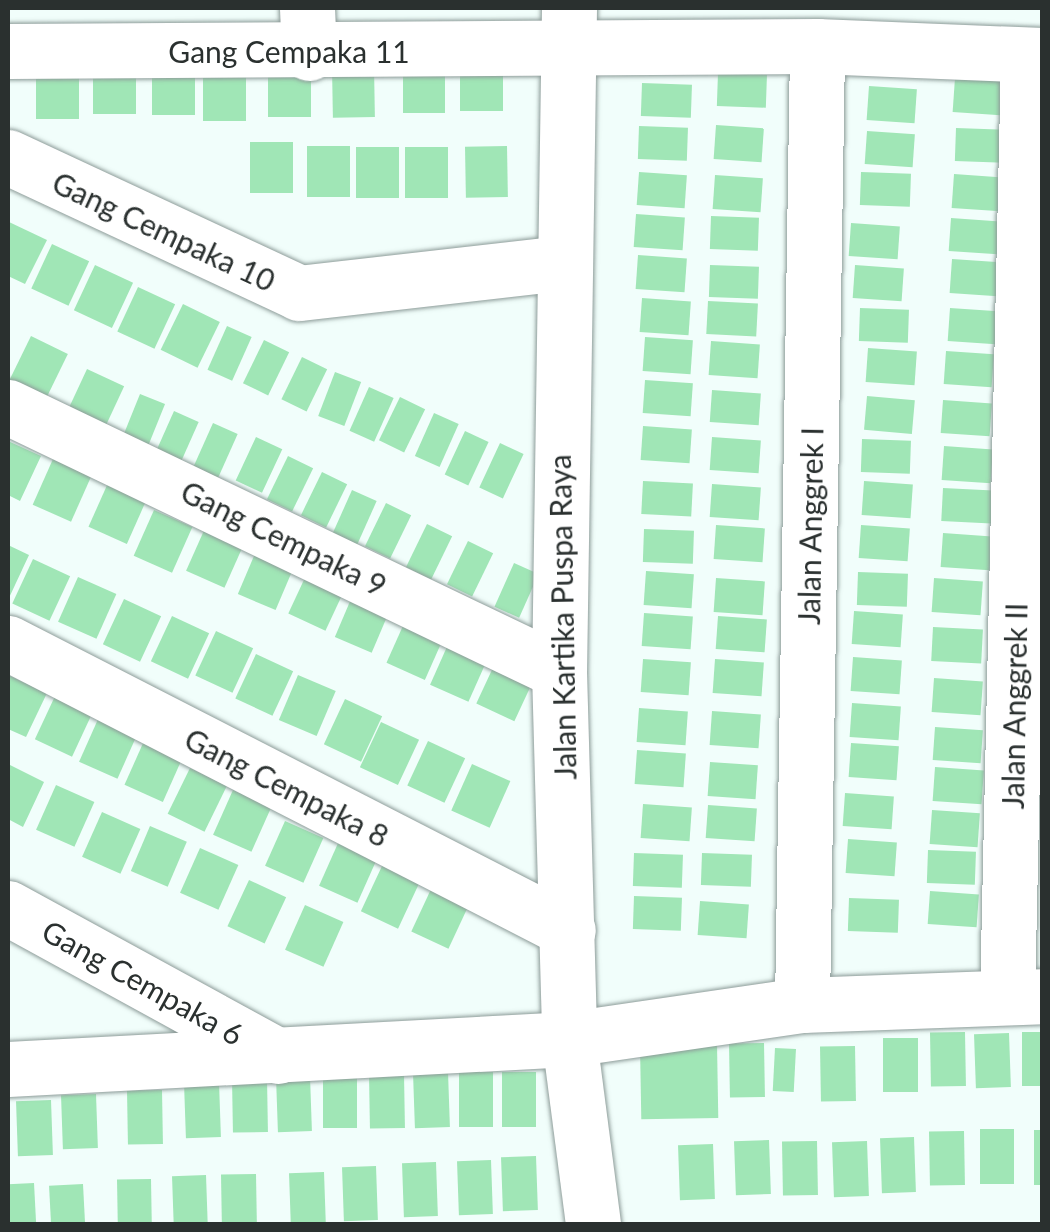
<!DOCTYPE html>
<style>
body{margin:0}
#map{position:relative;width:1050px;height:1232px;overflow:hidden;background:#f1fefb;font-family:Lato,sans-serif}
div>[style]{position:absolute}
[style*='--x']{left:calc(var(--x)*1px);top:calc(var(--y)*1px);width:calc(var(--w)*1px);rotate:calc(var(--a)*1deg)}
.building>*{inset:0;background:#a0e6b6;transform-origin:0 0}
.roads{filter:drop-shadow(0 0 2px #8d9c99) drop-shadow(0 0 2px #8d9c99)}
.minor>*{height:55px;margin:-27.5px;padding:0 27.5px;transform-origin:27.5px;border-radius:27.5px;background:#fff}
span{translate:-50% -50%;white-space:nowrap;text-align:center;line-height:1.15;-webkit-text-stroke:8px #fff;paint-order:stroke}
.street-label{font-size:30px;color:#2a302f}
.frame{position:absolute;inset:0;border:10px solid #2a302f;pointer-events:none}
</style>
<div id="map">
<div class="building">
<i style="left:503px;top:59px;width:52px;height:43px;rotate:90deg"></i>
<i style="left:403px;top:62px;width:42px;height:51px"></i>
<i style="left:93px;top:63px;width:43px;height:51px"></i>
<i style="left:152px;top:64px;width:43px;height:51px"></i>
<i style="left:268px;top:66px;width:43px;height:51px"></i>
<i style="left:374px;top:66px;width:51px;height:42px;rotate:89deg"></i>
<i style="left:36px;top:68px;width:43px;height:51px"></i>
<i style="left:203px;top:70px;width:43px;height:51px"></i>
<i style="left:718px;top:73px;width:49px;height:33px;rotate:2deg"></i>
<i style="left:955px;top:78px;width:48px;height:34px;rotate:4deg"></i>
<i style="left:642px;top:83px;width:50px;height:33px;rotate:2deg"></i>
<i style="left:869px;top:86px;width:48px;height:34px;rotate:4deg"></i>
<i style="left:716px;top:125px;width:48px;height:34px;rotate:4deg"></i>
<i style="left:639px;top:126px;width:49px;height:33px;rotate:2deg"></i>
<i style="left:956px;top:128px;width:49px;height:33px;rotate:2deg"></i>
<i style="left:867px;top:131px;width:48px;height:33px;rotate:4deg"></i>
<i style="left:250px;top:142px;width:43px;height:51px"></i>
<i style="left:350px;top:146px;width:51px;height:43px;rotate:90deg"></i>
<i style="left:507px;top:146px;width:51px;height:42px;rotate:89deg"></i>
<i style="left:356px;top:147px;width:43px;height:51px"></i>
<i style="left:448px;top:147px;width:51px;height:43px;rotate:90deg"></i>
<i style="left:639px;top:172px;width:48px;height:33px;rotate:4deg"></i>
<i style="left:861px;top:172px;width:50px;height:33px;rotate:2deg"></i>
<i style="left:954px;top:174px;width:49px;height:34px;rotate:4deg"></i>
<i style="left:715px;top:175px;width:48px;height:34px;rotate:4deg"></i>
<i style="left:636px;top:214px;width:49px;height:33px;rotate:4deg"></i>
<i style="left:711px;top:216px;width:48px;height:33px;rotate:2deg"></i>
<i style="left:951px;top:218px;width:49px;height:33px;rotate:4deg"></i>
<i style="clip-path:polygon(9px 222px,47px 240px,25px 284px,8px 276px)"></i>
<i style="left:851px;top:223px;width:49px;height:33px;rotate:4deg"></i>
<i style="left:52px;top:244px;width:41px;height:49px;rotate:25deg"></i>
<i style="left:638px;top:255px;width:49px;height:34px;rotate:4deg"></i>
<i style="left:952px;top:259px;width:48px;height:34px;rotate:4deg"></i>
<i style="left:95px;top:265px;width:42px;height:50px;rotate:25deg"></i>
<i style="left:710px;top:265px;width:49px;height:32px;rotate:2deg"></i>
<i style="left:855px;top:265px;width:49px;height:33px;rotate:4deg"></i>
<i style="left:138px;top:287px;width:41px;height:49px;rotate:25deg"></i>
<i style="left:642px;top:298px;width:49px;height:34px;rotate:4deg"></i>
<i style="left:708px;top:301px;width:50px;height:33px;rotate:3deg"></i>
<i style="left:183px;top:304px;width:41px;height:51px;rotate:26deg"></i>
<i style="left:860px;top:308px;width:49px;height:33px;rotate:2deg"></i>
<i style="left:950px;top:308px;width:48px;height:33px;rotate:4deg"></i>
<i style="left:227px;top:326px;width:27px;height:48px;rotate:24deg"></i>
<i style="left:31px;top:336px;width:41px;height:51px;rotate:26deg"></i>
<i style="left:645px;top:337px;width:48px;height:34px;rotate:4deg"></i>
<i style="left:264px;top:340px;width:28px;height:48px;rotate:26deg"></i>
<i style="left:711px;top:341px;width:49px;height:34px;rotate:4deg"></i>
<i style="left:868px;top:348px;width:49px;height:34px;rotate:4deg"></i>
<i style="left:946px;top:351px;width:48px;height:33px;rotate:4deg"></i>
<i style="left:302px;top:357px;width:28px;height:47px;rotate:26deg"></i>
<i style="left:87px;top:369px;width:41px;height:49px;rotate:25deg"></i>
<i style="left:335px;top:372px;width:28px;height:47px;rotate:21deg"></i>
<i style="left:645px;top:380px;width:48px;height:33px;rotate:4deg"></i>
<i style="left:369px;top:387px;width:27px;height:48px;rotate:24deg"></i>
<i style="left:712px;top:390px;width:49px;height:32px;rotate:4deg"></i>
<i style="left:140px;top:394px;width:27px;height:48px;rotate:22deg"></i>
<i style="left:867px;top:396px;width:48px;height:34px;rotate:5deg"></i>
<i style="left:400px;top:397px;width:28px;height:48px;rotate:26deg"></i>
<i style="left:943px;top:400px;width:49px;height:33px;rotate:4deg"></i>
<i style="left:174px;top:411px;width:27px;height:47px;rotate:24deg"></i>
<i style="left:434px;top:413px;width:27px;height:47px;rotate:24deg"></i>
<i style="left:213px;top:423px;width:27px;height:48px;rotate:24deg"></i>
<i style="left:643px;top:426px;width:49px;height:34px;rotate:4deg"></i>
<i style="left:465px;top:431px;width:26px;height:48px;rotate:25deg"></i>
<i style="left:256px;top:437px;width:29px;height:48px;rotate:25deg"></i>
<i style="left:712px;top:437px;width:49px;height:33px;rotate:4deg"></i>
<i style="left:862px;top:439px;width:49px;height:33px;rotate:2deg"></i>
<i style="clip-path:polygon(8px 441px,41px 456px,20px 501px,8px 495px)"></i>
<i style="left:500px;top:443px;width:26px;height:49px;rotate:25deg"></i>
<i style="left:944px;top:446px;width:49px;height:34px;rotate:4deg"></i>
<i style="left:288px;top:456px;width:28px;height:48px;rotate:26deg"></i>
<i style="left:53px;top:459px;width:42px;height:50px;rotate:24deg"></i>
<i style="left:322px;top:472px;width:28px;height:48px;rotate:26deg"></i>
<i style="left:643px;top:481px;width:50px;height:33px;rotate:3deg"></i>
<i style="left:864px;top:481px;width:49px;height:34px;rotate:4deg"></i>
<i style="left:108px;top:483px;width:42px;height:48px;rotate:24deg"></i>
<i style="left:712px;top:484px;width:49px;height:33px;rotate:4deg"></i>
<i style="left:943px;top:488px;width:50px;height:33px;rotate:3deg"></i>
<i style="left:352px;top:490px;width:27px;height:48px;rotate:24deg"></i>
<i style="left:386px;top:503px;width:28px;height:48px;rotate:26deg"></i>
<i style="left:154px;top:510px;width:42px;height:50px;rotate:24deg"></i>
<i style="left:427px;top:524px;width:28px;height:48px;rotate:26deg"></i>
<i style="left:716px;top:525px;width:49px;height:34px;rotate:4deg"></i>
<i style="left:861px;top:525px;width:49px;height:33px;rotate:4deg"></i>
<i style="left:206px;top:526px;width:42px;height:49px;rotate:24deg"></i>
<i style="left:644px;top:529px;width:50px;height:33px;rotate:2deg"></i>
<i style="left:943px;top:533px;width:49px;height:34px;rotate:4deg"></i>
<i style="left:468px;top:541px;width:28px;height:48px;rotate:26deg"></i>
<i style="clip-path:polygon(8px 545px,29px 555px,8px 600px)"></i>
<i style="left:257px;top:549px;width:41px;height:49px;rotate:23deg"></i>
<i style="left:33px;top:559px;width:41px;height:49px;rotate:25deg"></i>
<i style="left:514px;top:563px;width:27px;height:48px;rotate:24deg"></i>
<i style="left:309px;top:569px;width:41px;height:49px;rotate:25deg"></i>
<i style="left:646px;top:571px;width:48px;height:34px;rotate:4deg"></i>
<i style="left:858px;top:572px;width:50px;height:33px;rotate:2deg"></i>
<i style="left:78px;top:577px;width:42px;height:49px;rotate:24deg"></i>
<i style="left:716px;top:578px;width:49px;height:34px;rotate:4deg"></i>
<i style="left:934px;top:578px;width:49px;height:34px;rotate:4deg"></i>
<i style="left:354px;top:592px;width:40px;height:49px;rotate:23deg"></i>
<i style="left:124px;top:599px;width:41px;height:50px;rotate:25deg"></i>
<i style="left:854px;top:611px;width:49px;height:33px;rotate:4deg"></i>
<i style="left:644px;top:613px;width:49px;height:33px;rotate:4deg"></i>
<i style="left:172px;top:616px;width:41px;height:50px;rotate:25deg"></i>
<i style="left:718px;top:616px;width:49px;height:33px;rotate:4deg"></i>
<i style="left:406px;top:619px;width:42px;height:48px;rotate:24deg"></i>
<i style="left:933px;top:627px;width:50px;height:34px;rotate:3deg"></i>
<i style="left:216px;top:631px;width:41px;height:49px;rotate:25deg"></i>
<i style="left:450px;top:640px;width:42px;height:49px;rotate:24deg"></i>
<i style="left:256px;top:654px;width:41px;height:49px;rotate:25deg"></i>
<i style="left:853px;top:657px;width:49px;height:34px;rotate:4deg"></i>
<i style="left:497px;top:659px;width:42px;height:49px;rotate:25deg"></i>
<i style="left:643px;top:659px;width:48px;height:33px;rotate:4deg"></i>
<i style="left:715px;top:659px;width:49px;height:34px;rotate:4deg"></i>
<i style="left:298px;top:675px;width:41px;height:49px;rotate:23deg"></i>
<i style="clip-path:polygon(10px 676px,47px 693px,26px 737px,8px 729px)"></i>
<i style="left:934px;top:678px;width:49px;height:34px;rotate:4deg"></i>
<i style="left:56px;top:694px;width:41px;height:50px;rotate:25deg"></i>
<i style="left:345px;top:699px;width:41px;height:50px;rotate:25deg"></i>
<i style="left:852px;top:703px;width:49px;height:34px;rotate:4deg"></i>
<i style="left:639px;top:708px;width:49px;height:34px;rotate:4deg"></i>
<i style="left:712px;top:711px;width:49px;height:34px;rotate:4deg"></i>
<i style="left:99px;top:717px;width:42px;height:49px;rotate:24deg"></i>
<i style="left:381px;top:722px;width:42px;height:50px;rotate:25deg"></i>
<i style="left:935px;top:727px;width:48px;height:33px;rotate:4deg"></i>
<i style="left:144px;top:741px;width:42px;height:48px;rotate:24deg"></i>
<i style="left:428px;top:741px;width:41px;height:49px;rotate:25deg"></i>
<i style="left:851px;top:743px;width:48px;height:34px;rotate:4deg"></i>
<i style="left:637px;top:750px;width:49px;height:34px;rotate:4deg"></i>
<i style="left:710px;top:762px;width:48px;height:34px;rotate:4deg"></i>
<i style="clip-path:polygon(8px 764px,44px 782px,23px 827px,8px 819px)"></i>
<i style="left:472px;top:764px;width:42px;height:51px;rotate:24deg"></i>
<i style="left:935px;top:767px;width:49px;height:34px;rotate:4deg"></i>
<i style="left:190px;top:768px;width:41px;height:51px;rotate:26deg"></i>
<i style="left:56px;top:785px;width:42px;height:49px;rotate:24deg"></i>
<i style="left:233px;top:790px;width:42px;height:49px;rotate:24deg"></i>
<i style="left:845px;top:793px;width:49px;height:33px;rotate:4deg"></i>
<i style="left:643px;top:804px;width:49px;height:34px;rotate:4deg"></i>
<i style="left:708px;top:805px;width:49px;height:33px;rotate:4deg"></i>
<i style="left:932px;top:810px;width:48px;height:34px;rotate:4deg"></i>
<i style="left:102px;top:812px;width:42px;height:49px;rotate:24deg"></i>
<i style="left:285px;top:821px;width:42px;height:49px;rotate:24deg"></i>
<i style="left:150px;top:826px;width:40px;height:49px;rotate:23deg"></i>
<i style="left:848px;top:839px;width:49px;height:34px;rotate:4deg"></i>
<i style="left:339px;top:841px;width:42px;height:49px;rotate:24deg"></i>
<i style="left:200px;top:848px;width:42px;height:49px;rotate:24deg"></i>
<i style="left:928px;top:850px;width:48px;height:33px;rotate:2deg"></i>
<i style="left:634px;top:853px;width:49px;height:33px;rotate:2deg"></i>
<i style="left:702px;top:853px;width:50px;height:32px;rotate:2deg"></i>
<i style="left:382px;top:866px;width:41px;height:50px;rotate:25deg"></i>
<i style="left:249px;top:880px;width:41px;height:51px;rotate:25deg"></i>
<i style="left:432px;top:887px;width:41px;height:49px;rotate:25deg"></i>
<i style="left:930px;top:891px;width:49px;height:33px;rotate:4deg"></i>
<i style="left:634px;top:896px;width:48px;height:33px;rotate:2deg"></i>
<i style="left:849px;top:898px;width:50px;height:33px;rotate:2deg"></i>
<i style="left:700px;top:901px;width:49px;height:34px;rotate:4deg"></i>
<i style="left:305px;top:905px;width:42px;height:49px;rotate:24deg"></i>
<i style="left:965px;top:1032px;width:54px;height:35px;rotate:89deg"></i>
<i style="left:1042px;top:1032px;width:54px;height:20px;rotate:90deg"></i>
<i style="left:1009px;top:1033px;width:54px;height:35px;rotate:88deg"></i>
<i style="left:883px;top:1038px;width:35px;height:54px"></i>
<i style="left:764px;top:1043px;width:54px;height:35px;rotate:89deg"></i>
<i style="left:717px;top:1044px;width:74px;height:77px;rotate:89deg"></i>
<i style="left:855px;top:1046px;width:55px;height:35px;rotate:89deg"></i>
<i style="left:775px;top:1048px;width:21px;height:43px;rotate:3deg"></i>
<i style="left:448px;top:1072px;width:55px;height:35px;rotate:88deg"></i>
<i style="left:459px;top:1072px;width:34px;height:55px"></i>
<i style="left:502px;top:1072px;width:34px;height:55px"></i>
<i style="left:323px;top:1074px;width:34px;height:54px"></i>
<i style="left:404px;top:1074px;width:54px;height:35px;rotate:89deg"></i>
<i style="left:310px;top:1076px;width:55px;height:34px;rotate:88deg"></i>
<i style="left:267px;top:1078px;width:54px;height:35px;rotate:89deg"></i>
<i style="left:219px;top:1082px;width:55px;height:35px;rotate:88deg"></i>
<i style="left:162px;top:1090px;width:54px;height:35px;rotate:89deg"></i>
<i style="left:96px;top:1094px;width:54px;height:35px;rotate:88deg"></i>
<i style="left:51px;top:1100px;width:55px;height:35px;rotate:88deg"></i>
<i style="left:980px;top:1129px;width:34px;height:55px"></i>
<i style="left:1034px;top:1130px;width:8px;height:55px"></i>
<i style="left:964px;top:1131px;width:54px;height:35px;rotate:89deg"></i>
<i style="left:914px;top:1137px;width:55px;height:34px;rotate:88deg"></i>
<i style="left:769px;top:1140px;width:54px;height:35px;rotate:88deg"></i>
<i style="left:817px;top:1141px;width:54px;height:35px;rotate:89deg"></i>
<i style="left:867px;top:1141px;width:55px;height:35px;rotate:88deg"></i>
<i style="left:713px;top:1144px;width:55px;height:35px;rotate:88deg"></i>
<i style="left:536px;top:1156px;width:54px;height:35px;rotate:88deg"></i>
<i style="left:491px;top:1160px;width:54px;height:34px;rotate:88deg"></i>
<i style="left:436px;top:1162px;width:54px;height:34px;rotate:88deg"></i>
<i style="left:376px;top:1166px;width:54px;height:34px;rotate:88deg"></i>
<i style="left:324px;top:1172px;width:52px;height:35px;rotate:88deg"></i>
<i style="left:256px;top:1174px;width:50px;height:35px;rotate:89deg"></i>
<i style="left:206px;top:1175px;width:49px;height:34px;rotate:88deg"></i>
<i style="left:151px;top:1179px;width:45px;height:34px;rotate:89deg"></i>
<i style="left:34px;top:1183px;width:41px;height:26px;rotate:87deg"></i>
<i style="left:83px;top:1184px;width:40px;height:34px;rotate:87deg"></i>
</div>
<div class="roads">
<div class="minor">
<i style="--x:307;--y:8;--w:45;--a:87.5"></i>
<i style="--x:569;--y:8;--w:663;--a:90.86"></i>
<i style="--x:559;--y:671;--w:368;--a:88.4"></i>
<i style="--x:569;--y:1039;--w:187;--a:82.6"></i>
<i style="--x:8;--y:51;--w:809;--a:-0.35"></i>
<i style="--x:817;--y:46;--w:225;--a:2.3"></i>
<i style="--x:8;--y:157;--w:321;--a:25"></i>
<i style="--x:299;--y:293;--w:264;--a:-6.5"></i>
<i style="--x:8;--y:407;--w:611;--a:25.6"></i>
<i style="--x:8;--y:643;--w:629;--a:27.14"></i>
<i style="--x:8;--y:908;--w:308;--a:28.7"></i>
<i style="--x:1007;--y:997;--w:942;--a:-88.72"></i>
<i style="--x:802;--y:1005;--w:959;--a:-89.1"></i>
<i style="--x:8;--y:1069;--w:562;--a:-3.06"></i>
<i style="--x:569;--y:1039;--w:235;--a:-8.3"></i>
<i style="--x:802;--y:1005;--w:240;--a:-2.1"></i>
</div>
</div>
<div class="street-label">
<span style="left:289px;top:51px">Gang Cempaka 11</span>
<span style="left:164px;top:231px;rotate:25deg">Gang Cempaka 10</span>
<span style="left:810px;top:526px;rotate:-89deg">Jalan Anggrek I</span>
<span style="left:284px;top:538px;rotate:26deg">Gang Cempaka 9</span>
<span style="left:562px;top:617px;rotate:-91deg">Jalan Kartika Puspa Raya</span>
<span style="left:1014px;top:706px;rotate:-89deg">Jalan Anggrek II</span>
<span style="left:287px;top:787px;rotate:27deg">Gang Cempaka 8</span>
<span style="left:143px;top:982px;rotate:29deg">Gang Cempaka 6</span>
</div>
<div class="frame"></div>
</div>
